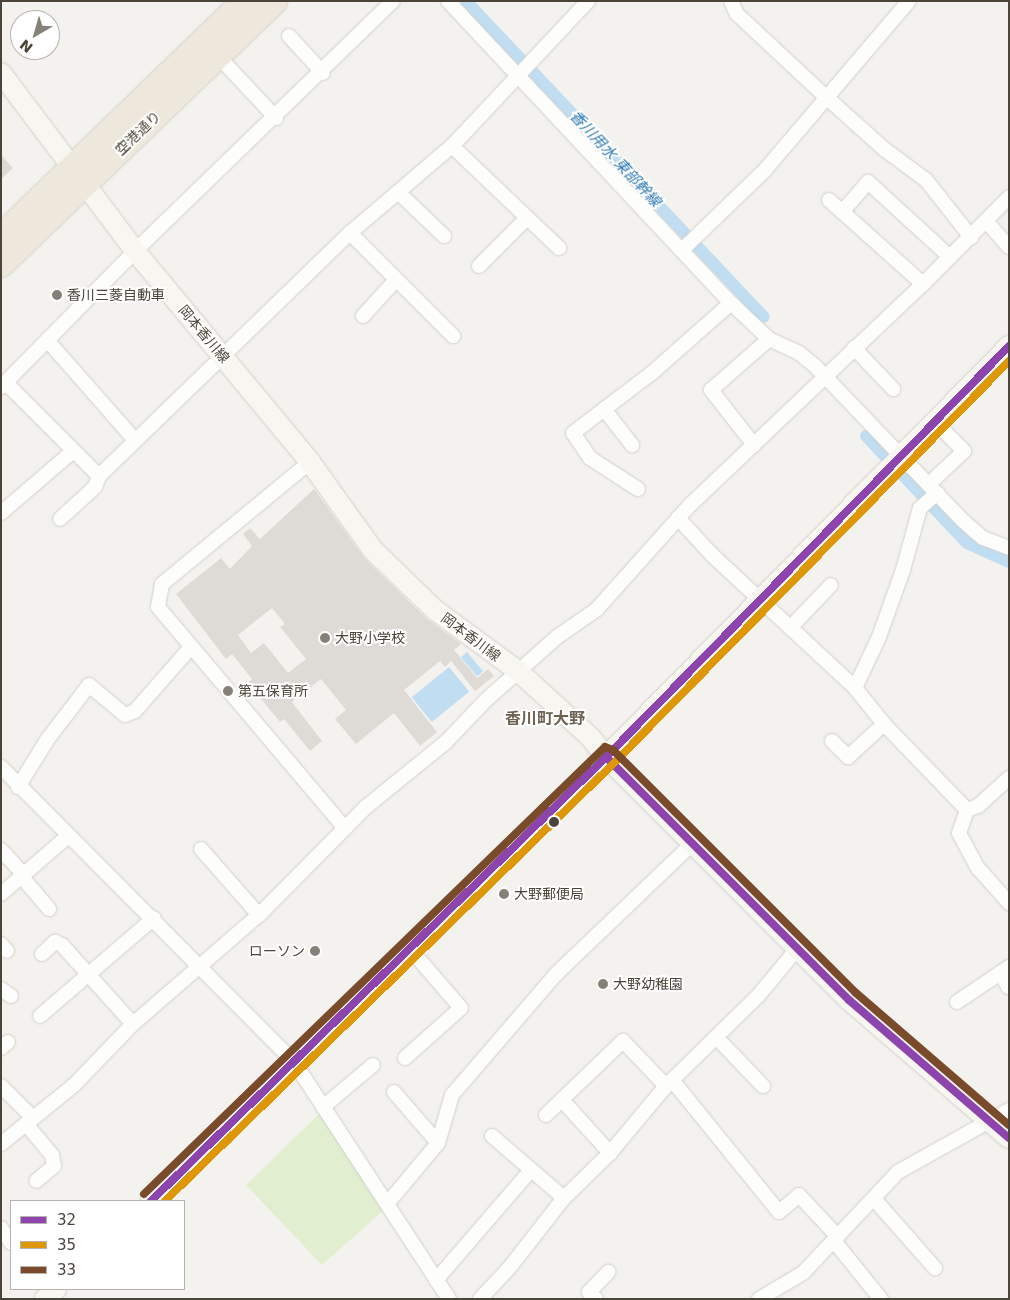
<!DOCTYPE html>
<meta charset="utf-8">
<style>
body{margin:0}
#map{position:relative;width:1010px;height:1300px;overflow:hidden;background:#f4f2ee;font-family:"DejaVu Sans","Noto Sans JP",sans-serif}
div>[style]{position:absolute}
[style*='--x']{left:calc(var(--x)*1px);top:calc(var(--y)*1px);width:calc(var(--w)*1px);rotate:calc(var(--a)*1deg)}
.green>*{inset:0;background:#e1eecf}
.water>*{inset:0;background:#c0ddf1;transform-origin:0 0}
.canal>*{height:12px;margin:-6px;padding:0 6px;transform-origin:6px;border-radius:6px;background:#c0ddf1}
.building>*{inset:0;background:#dedbd6}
.roads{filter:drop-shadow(0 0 1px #d2d0cb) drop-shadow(0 0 1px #d2d0cb)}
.street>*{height:14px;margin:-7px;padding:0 7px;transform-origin:7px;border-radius:7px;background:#fdfdfc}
.secondary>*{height:20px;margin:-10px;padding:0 10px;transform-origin:10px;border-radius:10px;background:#f7f6f1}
.highway>*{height:26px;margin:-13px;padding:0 13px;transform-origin:13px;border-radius:13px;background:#ede8db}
.bus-1>*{height:8px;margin:-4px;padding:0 4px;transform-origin:4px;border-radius:4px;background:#8e44ad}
.bus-2>*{height:8px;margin:-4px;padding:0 4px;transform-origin:4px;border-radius:4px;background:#dd9709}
.bus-3>*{height:8px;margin:-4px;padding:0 4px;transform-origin:4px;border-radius:4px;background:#7a4b2a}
.dots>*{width:14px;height:14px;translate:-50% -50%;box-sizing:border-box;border:2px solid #fff;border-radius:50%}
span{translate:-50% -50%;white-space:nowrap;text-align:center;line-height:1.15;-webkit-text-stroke:4px #fff;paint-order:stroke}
.street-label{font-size:14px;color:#4b4439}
.poi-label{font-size:14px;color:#4b4439}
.left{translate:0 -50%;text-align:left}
.right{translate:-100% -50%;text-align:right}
.water-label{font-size:15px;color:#2e7ab2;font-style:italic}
.quarter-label{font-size:16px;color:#6e6250;font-weight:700}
.frame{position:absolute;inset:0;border:2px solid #4b4439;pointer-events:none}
.legend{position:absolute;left:10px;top:1200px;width:175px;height:90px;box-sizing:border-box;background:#fff;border:1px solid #b7b4b0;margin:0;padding:6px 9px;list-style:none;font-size:15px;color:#4b4439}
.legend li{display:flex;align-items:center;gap:10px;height:25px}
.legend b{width:25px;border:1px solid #b7b4b0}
.north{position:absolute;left:10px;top:10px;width:50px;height:50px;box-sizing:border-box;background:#fff;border:1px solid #b7b4b0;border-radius:50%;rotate:218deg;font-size:14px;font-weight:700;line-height:20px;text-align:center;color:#4b4439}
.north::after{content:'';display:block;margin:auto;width:18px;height:22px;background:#868178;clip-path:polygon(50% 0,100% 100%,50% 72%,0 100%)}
</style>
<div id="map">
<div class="green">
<i style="clip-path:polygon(322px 1111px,385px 1209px,322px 1265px,246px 1185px)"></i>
</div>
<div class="water">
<i style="left:467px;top:652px;width:25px;height:8px;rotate:50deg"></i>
<i style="left:449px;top:667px;width:32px;height:48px;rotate:51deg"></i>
</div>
<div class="canal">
<i style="--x:466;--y:1;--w:434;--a:46.7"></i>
<i style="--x:866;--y:436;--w:147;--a:46.7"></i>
<i style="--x:967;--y:543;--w:46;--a:24.3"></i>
</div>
<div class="building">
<i style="clip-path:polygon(1px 155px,13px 168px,1px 179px)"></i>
<i style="clip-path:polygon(evenodd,314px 489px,365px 559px,427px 619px,461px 644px,454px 650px,477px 678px,488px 669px,494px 676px,475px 691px,451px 661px,445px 667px,440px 661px,404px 690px,437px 732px,420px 746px,394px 713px,356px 744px,335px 719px,346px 710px,321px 679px,292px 702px,322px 741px,310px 751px,284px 719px,280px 722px,248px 683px,252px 679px,232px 654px,226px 659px,176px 594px,221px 558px,230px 569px,252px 546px,243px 534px,250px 528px,260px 539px,314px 489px,272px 608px,285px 624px,280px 627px,306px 659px,288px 673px,264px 643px,251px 653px,238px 635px,272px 608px)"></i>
</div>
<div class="roads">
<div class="street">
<i style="--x:448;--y:1;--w:414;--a:46.9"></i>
<i style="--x:731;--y:303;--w:52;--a:43.5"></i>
<i style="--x:769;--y:339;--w:33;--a:25"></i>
<i style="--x:799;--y:353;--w:22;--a:39"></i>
<i style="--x:816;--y:367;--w:211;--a:46.3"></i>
<i style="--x:962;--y:520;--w:28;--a:41"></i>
<i style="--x:983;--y:538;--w:28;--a:21"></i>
<i style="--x:731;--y:1;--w:14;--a:65"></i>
<i style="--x:737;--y:14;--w:120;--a:43"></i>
<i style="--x:825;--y:96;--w:79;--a:41.9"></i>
<i style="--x:884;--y:149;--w:52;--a:36.4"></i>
<i style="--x:926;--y:180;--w:73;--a:51.7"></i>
<i style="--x:289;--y:36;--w:50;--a:47.4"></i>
<i style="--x:218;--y:56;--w:85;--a:46.9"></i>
<i style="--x:452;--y:146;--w:148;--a:43.6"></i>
<i style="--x:398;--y:192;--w:64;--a:43.7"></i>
<i style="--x:829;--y:200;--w:126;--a:41.8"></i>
<i style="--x:842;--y:212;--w:40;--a:-49"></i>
<i style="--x:868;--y:182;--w:111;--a:42.4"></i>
<i style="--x:987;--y:222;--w:33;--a:49"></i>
<i style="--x:350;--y:233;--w:146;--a:45"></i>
<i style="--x:683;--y:249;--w:114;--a:-43.9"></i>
<i style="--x:765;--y:170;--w:222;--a:-49.6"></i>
<i style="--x:479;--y:266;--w:68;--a:-45"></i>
<i style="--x:363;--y:316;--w:47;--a:-47.6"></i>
<i style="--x:47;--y:340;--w:132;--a:48.7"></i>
<i style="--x:854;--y:348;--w:57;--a:46.4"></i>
<i style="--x:6;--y:383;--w:132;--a:45"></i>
<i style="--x:99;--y:476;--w:12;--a:110"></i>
<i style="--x:95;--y:487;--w:47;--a:137.6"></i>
<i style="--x:1;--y:387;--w:191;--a:-45.4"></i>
<i style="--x:135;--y:251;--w:359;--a:-44.1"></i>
<i style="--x:604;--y:409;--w:46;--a:52.1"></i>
<i style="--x:754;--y:445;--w:70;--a:-128"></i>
<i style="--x:711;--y:390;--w:77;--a:-41.3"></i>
<i style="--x:310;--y:462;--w:192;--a:140.5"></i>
<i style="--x:162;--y:584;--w:23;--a:100"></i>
<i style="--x:158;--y:607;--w:289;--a:49.8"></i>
<i style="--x:99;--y:476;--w:349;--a:-44.1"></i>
<i style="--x:350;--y:233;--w:134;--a:-40.5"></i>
<i style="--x:452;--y:146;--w:199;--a:-46.8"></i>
<i style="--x:929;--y:484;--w:48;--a:-43.3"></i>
<i style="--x:964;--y:451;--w:42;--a:-135"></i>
<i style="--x:638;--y:489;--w:57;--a:-147.1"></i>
<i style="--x:590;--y:458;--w:30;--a:-124"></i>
<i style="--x:573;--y:433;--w:101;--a:-37.3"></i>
<i style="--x:653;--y:372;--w:104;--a:-41.5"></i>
<i style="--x:1;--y:513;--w:94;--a:-40.7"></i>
<i style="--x:678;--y:518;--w:50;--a:47.4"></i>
<i style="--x:712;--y:555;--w:195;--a:42.9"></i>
<i style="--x:855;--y:688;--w:46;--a:51.1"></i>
<i style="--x:884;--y:724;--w:120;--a:46"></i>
<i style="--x:967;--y:810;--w:24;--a:109"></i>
<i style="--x:959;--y:833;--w:40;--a:62"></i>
<i style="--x:978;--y:868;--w:47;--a:48.5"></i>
<i style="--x:790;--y:628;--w:59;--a:-46.4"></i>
<i style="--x:855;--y:688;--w:56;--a:-64.8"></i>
<i style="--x:879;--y:637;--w:71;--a:-70.3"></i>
<i style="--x:903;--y:570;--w:64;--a:-74.7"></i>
<i style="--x:920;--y:508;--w:23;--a:-41"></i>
<i style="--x:832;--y:741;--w:23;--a:45"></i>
<i style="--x:848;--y:757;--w:49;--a:-42.5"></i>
<i style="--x:1;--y:767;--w:416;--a:45.2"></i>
<i style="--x:294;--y:1062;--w:283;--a:56.8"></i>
<i style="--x:18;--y:787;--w:55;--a:-58.3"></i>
<i style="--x:47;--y:740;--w:69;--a:-52.6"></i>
<i style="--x:89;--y:685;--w:47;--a:39.8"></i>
<i style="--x:125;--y:715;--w:11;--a:-22"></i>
<i style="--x:135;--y:711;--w:85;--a:-48.8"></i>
<i style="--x:967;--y:810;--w:12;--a:-20"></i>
<i style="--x:978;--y:806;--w:42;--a:-42.1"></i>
<i style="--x:201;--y:849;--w:88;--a:48.7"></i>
<i style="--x:1;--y:850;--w:34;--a:47"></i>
<i style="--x:22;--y:877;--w:42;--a:49.8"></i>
<i style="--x:1;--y:894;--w:87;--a:-40.8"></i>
<i style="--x:1;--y:944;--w:9;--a:49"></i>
<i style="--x:42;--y:954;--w:18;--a:-43"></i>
<i style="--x:55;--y:942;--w:8;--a:23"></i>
<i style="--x:62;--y:945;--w:106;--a:48.1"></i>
<i style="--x:1000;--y:973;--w:17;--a:59"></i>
<i style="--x:1;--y:989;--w:12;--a:35"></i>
<i style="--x:957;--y:1002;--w:63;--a:-33.9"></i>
<i style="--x:40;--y:1016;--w:150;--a:-40.7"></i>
<i style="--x:716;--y:1037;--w:68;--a:46.2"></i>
<i style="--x:1;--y:1048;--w:9;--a:-41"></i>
<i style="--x:405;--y:1058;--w:75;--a:-41.8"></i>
<i style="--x:461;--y:1008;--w:78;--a:-130.8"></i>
<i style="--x:672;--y:1080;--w:170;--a:51"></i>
<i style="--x:779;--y:1212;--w:26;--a:-40"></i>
<i style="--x:799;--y:1195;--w:57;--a:47.1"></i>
<i style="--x:1;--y:1086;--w:45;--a:45"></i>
<i style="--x:394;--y:1092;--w:67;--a:49.2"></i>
<i style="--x:562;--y:1100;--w:72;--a:47.8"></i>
<i style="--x:323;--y:1107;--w:65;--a:-40"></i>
<i style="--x:546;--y:1115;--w:107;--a:-43.9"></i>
<i style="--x:623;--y:1041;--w:62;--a:46.3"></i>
<i style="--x:26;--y:1124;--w:40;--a:50"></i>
<i style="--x:52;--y:1155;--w:11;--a:80"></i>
<i style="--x:54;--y:1166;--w:23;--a:140"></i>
<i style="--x:492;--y:1136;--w:95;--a:40.7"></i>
<i style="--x:1;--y:1144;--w:94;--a:-38.9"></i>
<i style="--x:74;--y:1085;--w:85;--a:-46"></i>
<i style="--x:133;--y:1024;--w:167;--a:-40.9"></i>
<i style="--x:259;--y:915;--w:152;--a:-45.3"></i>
<i style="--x:366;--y:807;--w:103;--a:-39.1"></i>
<i style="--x:446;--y:742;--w:58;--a:-46.4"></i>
<i style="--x:486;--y:700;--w:95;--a:-41.6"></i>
<i style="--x:557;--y:637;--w:49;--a:-35"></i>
<i style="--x:597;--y:609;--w:140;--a:-48.2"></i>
<i style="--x:690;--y:505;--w:321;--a:-43.5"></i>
<i style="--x:923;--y:284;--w:122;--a:-45.3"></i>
<i style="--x:875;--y:1200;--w:91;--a:48.6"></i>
<i style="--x:387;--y:1204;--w:80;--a:-50.1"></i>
<i style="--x:438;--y:1143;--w:50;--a:-73.7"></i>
<i style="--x:452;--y:1095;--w:160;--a:-49.3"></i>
<i style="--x:556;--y:974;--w:188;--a:-43.7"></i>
<i style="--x:1;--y:1228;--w:18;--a:56"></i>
<i style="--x:834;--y:1241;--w:75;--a:51"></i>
<i style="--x:436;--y:1280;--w:145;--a:-49.2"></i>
<i style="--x:480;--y:1299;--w:44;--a:-46.8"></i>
<i style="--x:510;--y:1267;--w:88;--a:-52"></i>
<i style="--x:564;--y:1198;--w:64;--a:-44.4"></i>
<i style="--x:610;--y:1153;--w:87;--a:-50.1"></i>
<i style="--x:666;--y:1086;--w:129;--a:-44.4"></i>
<i style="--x:758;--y:996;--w:61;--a:-50.3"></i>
<i style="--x:596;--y:1299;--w:10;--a:-135"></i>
<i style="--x:589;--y:1292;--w:28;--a:-46"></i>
<i style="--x:759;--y:1299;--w:51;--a:-30.6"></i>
<i style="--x:803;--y:1273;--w:139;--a:-46.8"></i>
<i style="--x:898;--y:1172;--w:127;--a:-29.2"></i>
</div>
<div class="secondary">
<i style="--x:1;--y:73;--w:223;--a:53"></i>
<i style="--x:135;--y:251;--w:274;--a:50.3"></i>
<i style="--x:310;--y:462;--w:108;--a:54.4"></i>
<i style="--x:373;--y:550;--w:86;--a:44.1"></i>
<i style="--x:435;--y:610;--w:103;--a:36.3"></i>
<i style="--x:518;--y:671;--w:99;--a:42.5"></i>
<i style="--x:591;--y:738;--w:24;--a:52"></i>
<i style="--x:606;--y:757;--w:344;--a:45"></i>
<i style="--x:849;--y:1000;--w:211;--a:40.8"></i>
<i style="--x:151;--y:1201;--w:636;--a:-44.3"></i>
<i style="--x:606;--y:757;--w:576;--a:-45.56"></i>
<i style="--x:45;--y:1299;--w:15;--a:-42"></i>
</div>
<div class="highway">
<i style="--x:1;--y:237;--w:339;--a:-44"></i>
<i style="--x:1;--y:264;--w:379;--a:-43.9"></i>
</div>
</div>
<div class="bus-1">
<i style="--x:606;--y:757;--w:344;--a:45"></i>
<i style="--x:849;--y:1000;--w:211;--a:40.8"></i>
<i style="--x:151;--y:1201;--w:636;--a:-44.3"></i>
<i style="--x:606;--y:757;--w:576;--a:-45.56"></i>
</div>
<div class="bus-2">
<i style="--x:165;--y:1201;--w:626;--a:-44.29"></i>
<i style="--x:613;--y:764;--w:565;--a:-45.5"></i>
</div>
<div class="bus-3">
<i style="--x:144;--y:1194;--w:642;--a:-44.12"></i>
<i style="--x:605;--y:747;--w:9;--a:21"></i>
<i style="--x:613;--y:750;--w:344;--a:45"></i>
<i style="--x:856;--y:993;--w:202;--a:40.8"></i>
</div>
<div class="dots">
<i style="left:57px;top:295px;background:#868178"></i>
<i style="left:325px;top:638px;background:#868178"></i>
<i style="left:228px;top:691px;background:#868178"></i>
<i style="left:554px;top:822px;background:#4b4439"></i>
<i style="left:504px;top:894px;background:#868178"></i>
<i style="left:315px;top:951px;background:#868178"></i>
<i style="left:603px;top:984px;background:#868178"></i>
</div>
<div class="street-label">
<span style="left:138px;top:133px;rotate:-44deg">空港通り</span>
<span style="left:204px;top:334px;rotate:50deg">岡本香川線</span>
<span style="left:471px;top:637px;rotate:37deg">岡本香川線</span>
</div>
<div class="poi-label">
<span class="left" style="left:67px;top:295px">香川三菱自動車</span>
<span class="left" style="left:335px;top:638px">大野小学校</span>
<span class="left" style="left:238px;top:691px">第五保育所</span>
<span class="left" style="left:514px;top:894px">大野郵便局</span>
<span class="right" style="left:305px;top:951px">ローソン</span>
<span class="left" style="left:613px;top:984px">大野幼稚園</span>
</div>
<div class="water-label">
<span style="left:615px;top:159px;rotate:47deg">香川用水 東部幹線</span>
</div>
<div class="quarter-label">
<span style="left:545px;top:719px">香川町大野</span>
</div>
<div class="frame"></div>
<ul class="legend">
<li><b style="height:6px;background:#8e44ad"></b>32</li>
<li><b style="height:6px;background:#dd9709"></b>35</li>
<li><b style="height:6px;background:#7a4b2a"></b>33</li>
</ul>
<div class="north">N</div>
</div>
